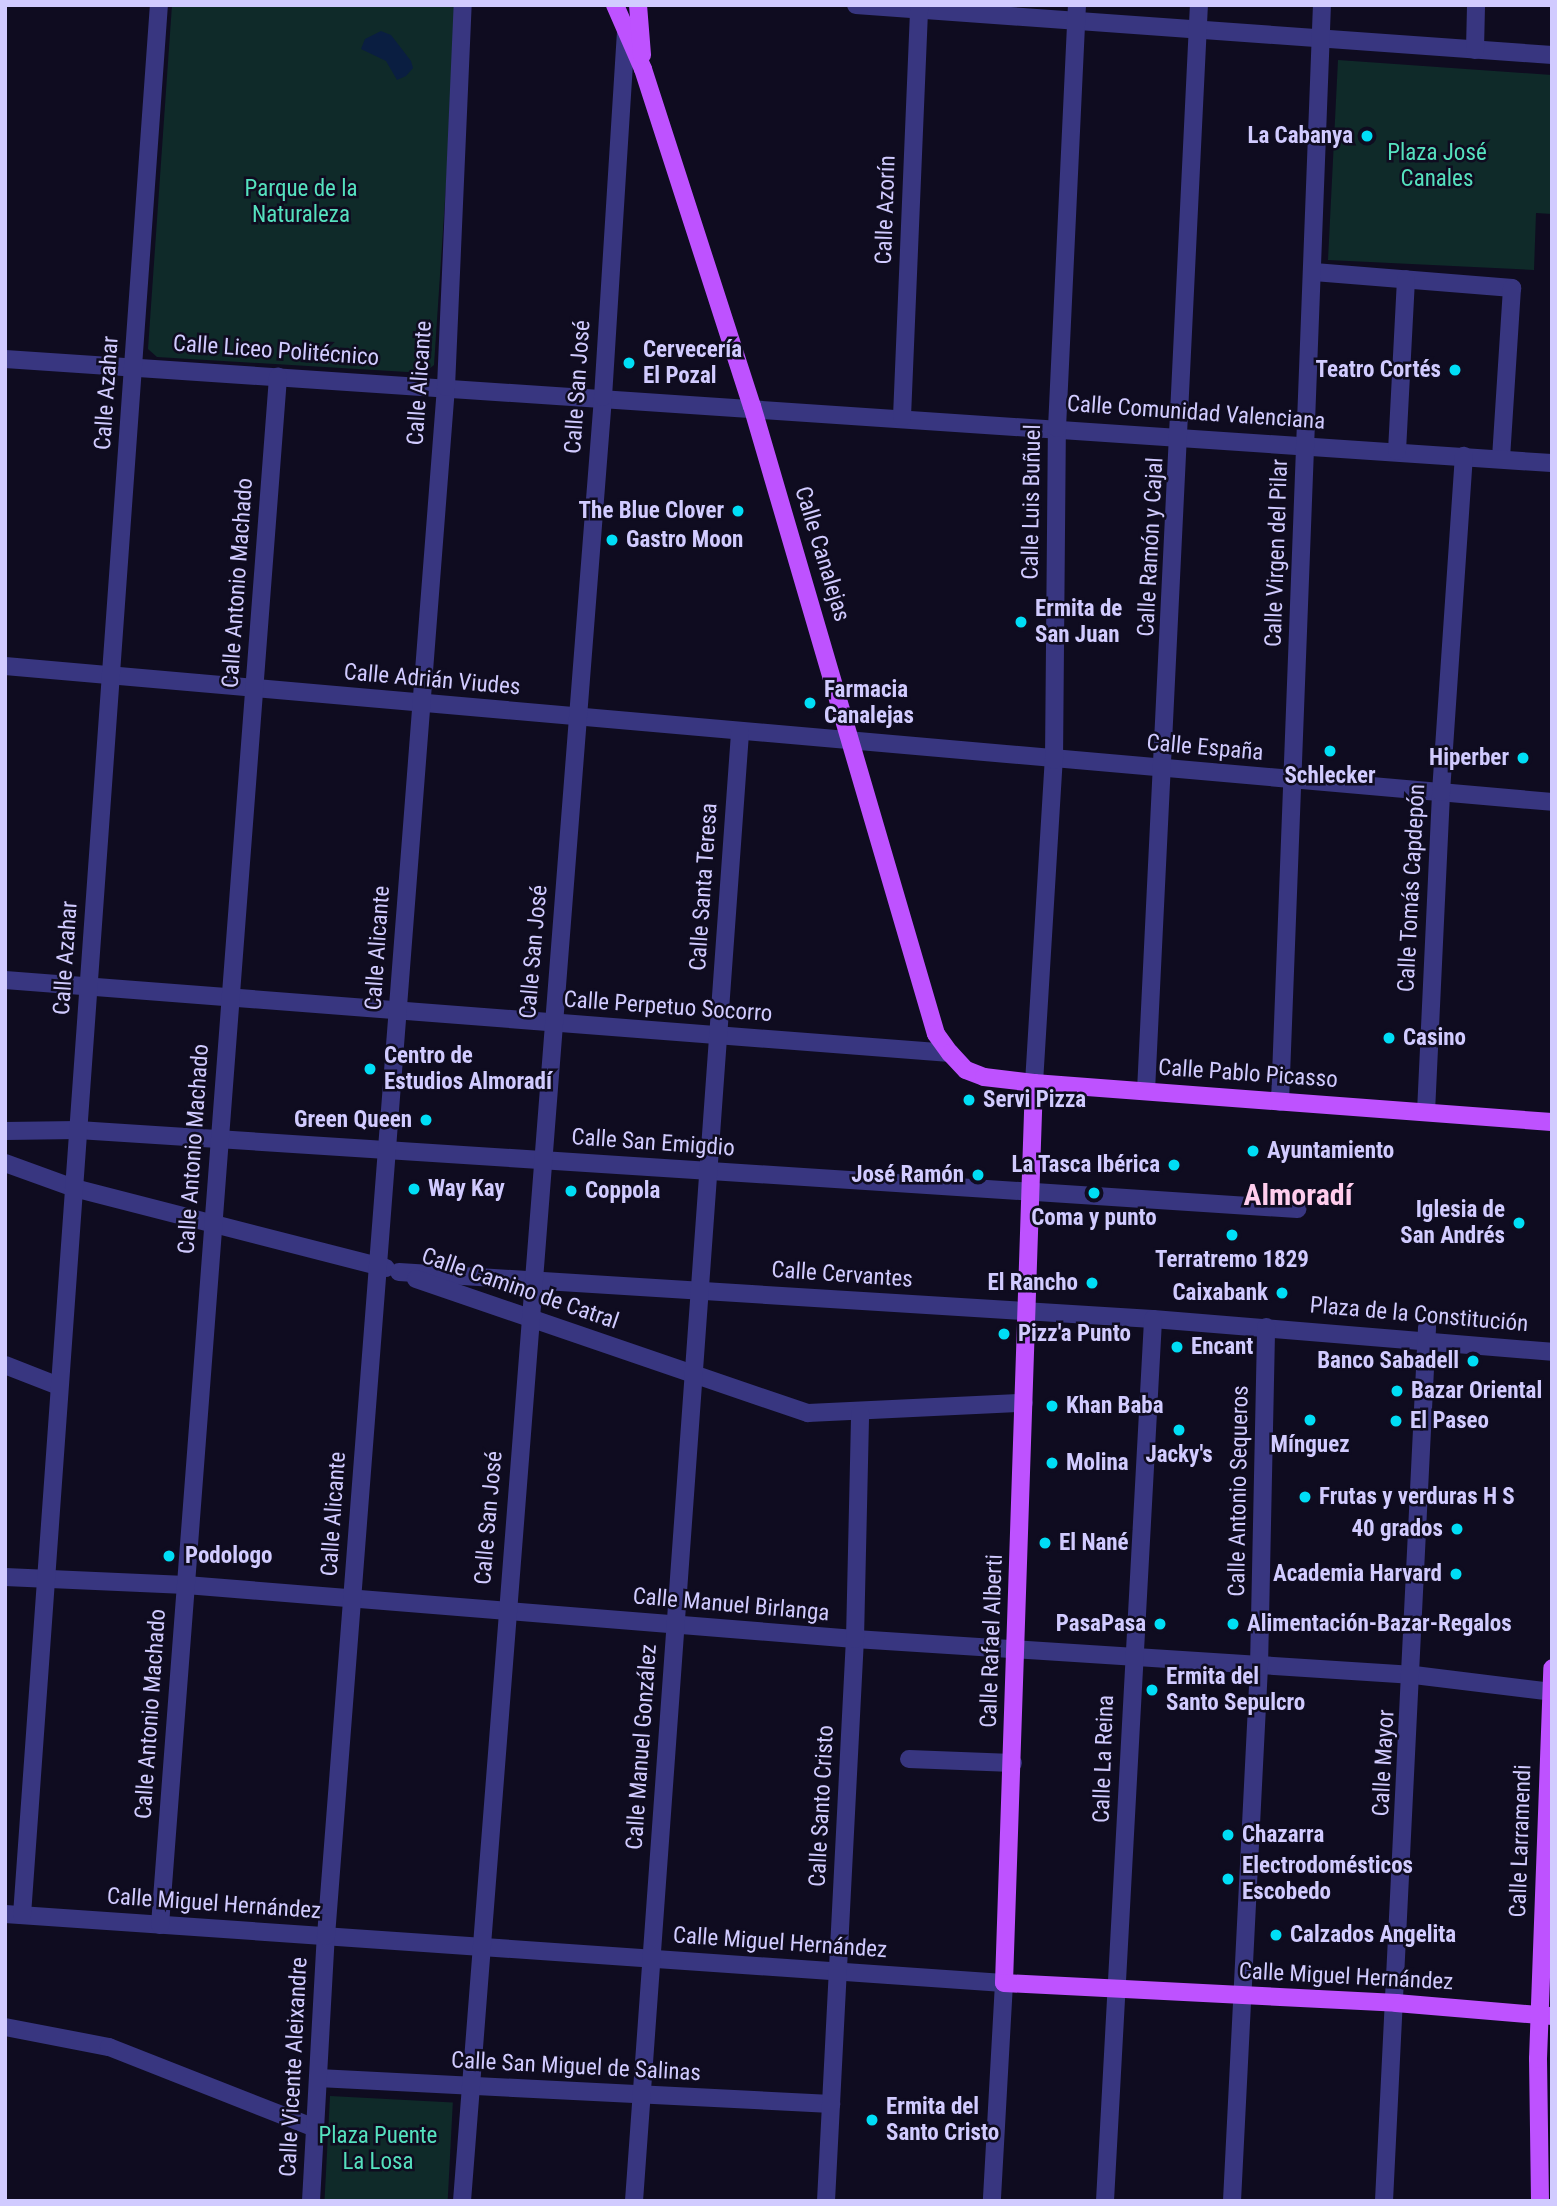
<!DOCTYPE html>
<meta charset="utf-8">
<style>
body{margin:0}
#map{position:relative;width:1557px;height:2206px;overflow:hidden;background:#0f0c20;font-family:"Roboto Condensed",sans-serif}
div>[style]{position:absolute}
[style*='--x']{left:calc(var(--x)*1px);top:calc(var(--y)*1px);width:calc(var(--w)*1px);rotate:calc(var(--a)*1deg)}
.green>*{inset:0;background:#0f2a29;transform-origin:0 0}
.water>*{inset:0;background:#0a1e41}
.minor>*{height:18px;margin:-9px;padding:0 9px;transform-origin:9px;border-radius:9px;background:#383680}
.major>*{height:18px;margin:-9px;padding:0 9px;transform-origin:9px;border-radius:9px;background:#be52ff}
.dots>*{width:19px;height:19px;translate:-50% -50%;box-sizing:border-box;border:4px solid #0f0c20;border-radius:50%}
span{translate:-50% -50%;white-space:nowrap;text-align:center;line-height:1.15;-webkit-text-stroke:5px #0f0c20;paint-order:stroke}
.poi-label{font-size:23px;color:#d1cbff;font-weight:700}
.right{translate:-100% -50%;text-align:right}
.left{translate:0 -50%;text-align:left}
.park-label{font-size:23px;color:#55e1be}
.street-label{font-size:23px;color:#d1cbff}
.district-label{font-size:30px;color:#ffcded;font-weight:700}
.frame{position:absolute;inset:0;border:7px solid #d1cbff;pointer-events:none}
</style>
<div id="map">
<div class="green">
<i style="clip-path:polygon(172px 5px,458px 5px,434px 365px,424px 373px,157px 357px,148px 349px)"></i>
<i style="clip-path:polygon(1338px 60px,1552px 75px,1552px 214px,1536px 213px,1534px 270px,1328px 260px)"></i>
<i style="left:330px;top:2096px;width:123px;height:105px;rotate:3deg"></i>
</div>
<div class="water">
<i style="clip-path:polygon(381px 31px,391px 35px,411px 61px,413px 68px,406px 76px,397px 80px,386px 61px,361px 49px,365px 39px)"></i>
</div>
<div class="minor">
<i style="--x:856;--y:5;--w:698;--a:4.11"></i>
<i style="--x:1475;--y:50;--w:45;--a:-88.7"></i>
<i style="--x:1314;--y:272;--w:199;--a:4.6"></i>
<i style="--x:1512;--y:288;--w:171;--a:93.7"></i>
<i style="--x:5;--y:359;--w:1550;--a:3.85"></i>
<i style="--x:902;--y:417;--w:412;--a:-87.6"></i>
<i style="--x:1397;--y:451;--w:172;--a:-87"></i>
<i style="--x:5;--y:666;--w:1553;--a:5.02"></i>
<i style="--x:5;--y:980;--w:948;--a:4.42"></i>
<i style="--x:1034;--y:1083;--w:324;--a:-86.5"></i>
<i style="--x:1054;--y:760;--w:332;--a:-89.5"></i>
<i style="--x:1057;--y:428;--w:423;--a:-87.3"></i>
<i style="--x:1146;--y:1091;--w:1087;--a:-87.21"></i>
<i style="--x:1280;--y:1102;--w:1098;--a:-87.81"></i>
<i style="--x:1426;--y:1112;--w:320;--a:-87.3"></i>
<i style="--x:1441;--y:792;--w:337;--a:-86.1"></i>
<i style="--x:5;--y:1131;--w:73;--a:-0.8"></i>
<i style="--x:78;--y:1130;--w:1222;--a:3.71"></i>
<i style="--x:5;--y:1163;--w:73;--a:19.9"></i>
<i style="--x:74;--y:1188;--w:322;--a:14.4"></i>
<i style="--x:399;--y:1272;--w:755;--a:3.57"></i>
<i style="--x:1153;--y:1319;--w:400;--a:4.7"></i>
<i style="--x:416;--y:1279;--w:414;--a:18.9"></i>
<i style="--x:808;--y:1413;--w:216;--a:-2.7"></i>
<i style="--x:5;--y:1365;--w:58;--a:21.3"></i>
<i style="--x:5;--y:1577;--w:181;--a:2.5"></i>
<i style="--x:186;--y:1585;--w:671;--a:4.61"></i>
<i style="--x:855;--y:1639;--w:560;--a:3.68"></i>
<i style="--x:1414;--y:1675;--w:139;--a:7"></i>
<i style="--x:909;--y:1759;--w:104;--a:2.2"></i>
<i style="--x:5;--y:1914;--w:1001;--a:3.95"></i>
<i style="--x:1004;--y:1983;--w:218;--a:93.2"></i>
<i style="--x:22;--y:1915;--w:1915;--a:-85.9"></i>
<i style="--x:160;--y:1925;--w:1553;--a:-85.64"></i>
<i style="--x:5;--y:2027;--w:106;--a:10.9"></i>
<i style="--x:109;--y:2047;--w:221;--a:21.5"></i>
<i style="--x:318;--y:2078;--w:514;--a:2.9"></i>
<i style="--x:311;--y:2201;--w:265;--a:-86.8"></i>
<i style="--x:326;--y:1936;--w:1554;--a:-85.57"></i>
<i style="--x:446;--y:387;--w:382;--a:-87.5"></i>
<i style="--x:462;--y:2201;--w:1810;--a:-85.53"></i>
<i style="--x:603;--y:397;--w:366;--a:-86.4"></i>
<i style="--x:634;--y:2201;--w:1472;--a:-85.87"></i>
<i style="--x:826;--y:2201;--w:563;--a:-87.05"></i>
<i style="--x:855;--y:1639;--w:226;--a:-88.7"></i>
<i style="--x:1105;--y:2201;--w:883;--a:-86.88"></i>
<i style="--x:1232;--y:2201;--w:535;--a:-87.11"></i>
<i style="--x:1259;--y:1667;--w:340;--a:-88.8"></i>
<i style="--x:1384;--y:2201;--w:875;--a:-87.18"></i>
</div>
<div class="major">
<i style="--x:615;--y:5;--w:70;--a:66.4"></i>
<i style="--x:643;--y:69;--w:354;--a:72.1"></i>
<i style="--x:752;--y:406;--w:654;--a:73.67"></i>
<i style="--x:936;--y:1034;--w:24;--a:54"></i>
<i style="--x:950;--y:1053;--w:23;--a:47"></i>
<i style="--x:966;--y:1070;--w:19;--a:21"></i>
<i style="--x:984;--y:1077;--w:50;--a:6.8"></i>
<i style="--x:1034;--y:1083;--w:519;--a:4.31"></i>
<i style="--x:638;--y:5;--w:50;--a:85.4"></i>
<i style="--x:1034;--y:1083;--w:900;--a:91.91"></i>
<i style="--x:1004;--y:1983;--w:393;--a:2.9"></i>
<i style="--x:1396;--y:2003;--w:157;--a:4.8"></i>
<i style="--x:1540;--y:2201;--w:142;--a:-90.8"></i>
<i style="--x:1538;--y:2059;--w:391;--a:-87.9"></i>
</div>
<div class="dots">
<i style="left:1367px;top:136px;background:#00def6"></i>
<i style="left:629px;top:363px;background:#00def6"></i>
<i style="left:1455px;top:370px;background:#00def6"></i>
<i style="left:738px;top:511px;background:#00def6"></i>
<i style="left:612px;top:540px;background:#00def6"></i>
<i style="left:1021px;top:622px;background:#00def6"></i>
<i style="left:810px;top:703px;background:#00def6"></i>
<i style="left:1330px;top:751px;background:#00def6"></i>
<i style="left:1523px;top:758px;background:#00def6"></i>
<i style="left:1389px;top:1038px;background:#00def6"></i>
<i style="left:370px;top:1069px;background:#00def6"></i>
<i style="left:969px;top:1100px;background:#00def6"></i>
<i style="left:426px;top:1120px;background:#00def6"></i>
<i style="left:1253px;top:1151px;background:#00def6"></i>
<i style="left:1174px;top:1165px;background:#00def6"></i>
<i style="left:978px;top:1175px;background:#00def6"></i>
<i style="left:414px;top:1189px;background:#00def6"></i>
<i style="left:571px;top:1191px;background:#00def6"></i>
<i style="left:1094px;top:1193px;background:#00def6"></i>
<i style="left:1519px;top:1223px;background:#00def6"></i>
<i style="left:1232px;top:1235px;background:#00def6"></i>
<i style="left:1092px;top:1283px;background:#00def6"></i>
<i style="left:1282px;top:1293px;background:#00def6"></i>
<i style="left:1004px;top:1334px;background:#00def6"></i>
<i style="left:1177px;top:1347px;background:#00def6"></i>
<i style="left:1473px;top:1361px;background:#00def6"></i>
<i style="left:1397px;top:1391px;background:#00def6"></i>
<i style="left:1052px;top:1406px;background:#00def6"></i>
<i style="left:1310px;top:1420px;background:#00def6"></i>
<i style="left:1396px;top:1421px;background:#00def6"></i>
<i style="left:1179px;top:1430px;background:#00def6"></i>
<i style="left:1052px;top:1463px;background:#00def6"></i>
<i style="left:1305px;top:1497px;background:#00def6"></i>
<i style="left:1457px;top:1529px;background:#00def6"></i>
<i style="left:1045px;top:1543px;background:#00def6"></i>
<i style="left:169px;top:1556px;background:#00def6"></i>
<i style="left:1456px;top:1574px;background:#00def6"></i>
<i style="left:1160px;top:1624px;background:#00def6"></i>
<i style="left:1233px;top:1624px;background:#00def6"></i>
<i style="left:1152px;top:1690px;background:#00def6"></i>
<i style="left:1228px;top:1835px;background:#00def6"></i>
<i style="left:1228px;top:1879px;background:#00def6"></i>
<i style="left:1276px;top:1935px;background:#00def6"></i>
<i style="left:872px;top:2120px;background:#00def6"></i>
</div>
<div class="poi-label">
<span class="right" style="left:1353px;top:136px">La Cabanya</span>
<span class="left" style="left:643px;top:363px">Cervecería<br>El Pozal</span>
<span class="right" style="left:1441px;top:370px">Teatro Cortés</span>
<span class="right" style="left:724px;top:511px">The Blue Clover</span>
<span class="left" style="left:626px;top:540px">Gastro Moon</span>
<span class="left" style="left:1035px;top:622px">Ermita de<br>San Juan</span>
<span class="left" style="left:824px;top:703px">Farmacia<br>Canalejas</span>
<span class="right" style="left:1509px;top:758px">Hiperber</span>
<span style="left:1330px;top:776px">Schlecker</span>
<span class="left" style="left:1403px;top:1038px">Casino</span>
<span class="left" style="left:384px;top:1069px">Centro de<br>Estudios Almoradí</span>
<span class="left" style="left:983px;top:1100px">Servi Pizza</span>
<span class="right" style="left:412px;top:1120px">Green Queen</span>
<span class="left" style="left:1267px;top:1151px">Ayuntamiento</span>
<span class="right" style="left:1160px;top:1165px">La Tasca Ibérica</span>
<span class="right" style="left:964px;top:1175px">José Ramón</span>
<span class="left" style="left:428px;top:1189px">Way Kay</span>
<span class="left" style="left:585px;top:1191px">Coppola</span>
<span class="right" style="left:1505px;top:1223px">Iglesia de<br>San Andrés</span>
<span style="left:1094px;top:1218px">Coma y punto</span>
<span style="left:1232px;top:1260px">Terratremo 1829</span>
<span class="right" style="left:1078px;top:1283px">El Rancho</span>
<span class="right" style="left:1268px;top:1293px">Caixabank</span>
<span class="left" style="left:1018px;top:1334px">Pizz'a Punto</span>
<span class="left" style="left:1191px;top:1347px">Encant</span>
<span class="right" style="left:1459px;top:1361px">Banco Sabadell</span>
<span class="left" style="left:1411px;top:1391px">Bazar Oriental</span>
<span class="left" style="left:1066px;top:1406px">Khan Baba</span>
<span class="left" style="left:1410px;top:1421px">El Paseo</span>
<span style="left:1310px;top:1445px">Mínguez</span>
<span style="left:1179px;top:1455px">Jacky's</span>
<span class="left" style="left:1066px;top:1463px">Molina</span>
<span class="left" style="left:1319px;top:1497px">Frutas y verduras H S</span>
<span class="right" style="left:1443px;top:1529px">40 grados</span>
<span class="left" style="left:1059px;top:1543px">El Nané</span>
<span class="left" style="left:185px;top:1556px">Podologo</span>
<span class="right" style="left:1442px;top:1574px">Academia Harvard</span>
<span class="right" style="left:1146px;top:1624px">PasaPasa</span>
<span class="left" style="left:1247px;top:1624px">Alimentación-Bazar-Regalos</span>
<span class="left" style="left:1166px;top:1690px">Ermita del<br>Santo Sepulcro</span>
<span class="left" style="left:1242px;top:1835px">Chazarra</span>
<span class="left" style="left:1242px;top:1879px">Electrodomésticos<br>Escobedo</span>
<span class="left" style="left:1290px;top:1935px">Calzados Angelita</span>
<span class="left" style="left:886px;top:2120px">Ermita del<br>Santo Cristo</span>
</div>
<div class="park-label">
<span style="left:1437px;top:166px">Plaza José<br>Canales</span>
<span style="left:301px;top:202px">Parque de la<br>Naturaleza</span>
<span style="left:378px;top:2149px">Plaza Puente<br>La Losa</span>
</div>
<div class="street-label">
<span style="left:886px;top:210px;rotate:-88deg">Calle Azorín</span>
<span style="left:276px;top:351px;rotate:4deg">Calle Liceo Politécnico</span>
<span style="left:420px;top:383px;rotate:-86deg">Calle Alicante</span>
<span style="left:578px;top:387px;rotate:-86deg">Calle San José</span>
<span style="left:107px;top:393px;rotate:-86deg">Calle Azahar</span>
<span style="left:1196px;top:413px;rotate:4deg">Calle Comunidad Valenciana</span>
<span style="left:1032px;top:502px;rotate:-89deg">Calle Luis Buñuel</span>
<span style="left:1151px;top:547px;rotate:-87deg">Calle Ramón y Cajal</span>
<span style="left:1277px;top:553px;rotate:-88deg">Calle Virgen del Pilar</span>
<span style="left:822px;top:554px;rotate:73deg">Calle Canalejas</span>
<span style="left:238px;top:583px;rotate:-86deg">Calle Antonio Machado</span>
<span style="left:432px;top:680px;rotate:5deg">Calle Adrián Viudes</span>
<span style="left:1205px;top:748px;rotate:5deg">Calle España</span>
<span style="left:704px;top:887px;rotate:-86deg">Calle Santa Teresa</span>
<span style="left:1412px;top:888px;rotate:-87deg">Calle Tomás Capdepón</span>
<span style="left:378px;top:948px;rotate:-86deg">Calle Alicante</span>
<span style="left:534px;top:952px;rotate:-85deg">Calle San José</span>
<span style="left:66px;top:958px;rotate:-86deg">Calle Azahar</span>
<span style="left:668px;top:1007px;rotate:4deg">Calle Perpetuo Socorro</span>
<span style="left:1248px;top:1074px;rotate:4deg">Calle Pablo Picasso</span>
<span style="left:653px;top:1143px;rotate:4deg">Calle San Emigdio</span>
<span style="left:194px;top:1149px;rotate:-86deg">Calle Antonio Machado</span>
<span style="left:842px;top:1275px;rotate:4deg">Calle Cervantes</span>
<span style="left:520px;top:1289px;rotate:19deg">Calle Camino de Catral</span>
<span style="left:1419px;top:1315px;rotate:5deg">Plaza de la Constitución</span>
<span style="left:1239px;top:1491px;rotate:-89deg">Calle Antonio Sequeros</span>
<span style="left:334px;top:1514px;rotate:-86deg">Calle Alicante</span>
<span style="left:489px;top:1518px;rotate:-85deg">Calle San José</span>
<span style="left:731px;top:1605px;rotate:5deg">Calle Manuel Birlanga</span>
<span style="left:992px;top:1641px;rotate:-88deg">Calle Rafael Alberti</span>
<span style="left:151px;top:1714px;rotate:-86deg">Calle Antonio Machado</span>
<span style="left:642px;top:1747px;rotate:-86deg">Calle Manuel González</span>
<span style="left:1104px;top:1759px;rotate:-88deg">Calle La Reina</span>
<span style="left:1384px;top:1763px;rotate:-87deg">Calle Mayor</span>
<span style="left:822px;top:1806px;rotate:-87deg">Calle Santo Cristo</span>
<span style="left:1521px;top:1841px;rotate:-88deg">Calle Larramendi</span>
<span style="left:214px;top:1904px;rotate:4deg">Calle Miguel Hernández</span>
<span style="left:780px;top:1943px;rotate:4deg">Calle Miguel Hernández</span>
<span style="left:1346px;top:1977px;rotate:3deg">Calle Miguel Hernández</span>
<span style="left:294px;top:2067px;rotate:-87deg">Calle Vicente Aleixandre</span>
<span style="left:576px;top:2067px;rotate:3deg">Calle San Miguel de Salinas</span>
</div>
<div class="district-label">
<span style="left:1298px;top:1195px">Almoradí</span>
</div>
<div class="frame"></div>
</div>
